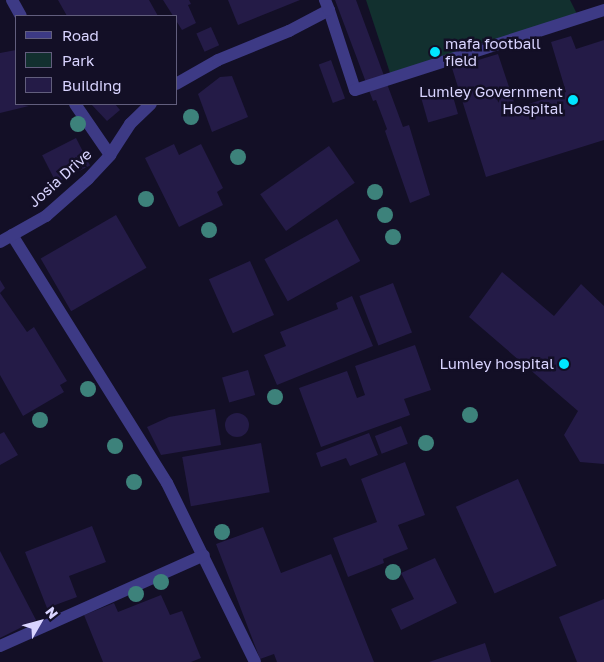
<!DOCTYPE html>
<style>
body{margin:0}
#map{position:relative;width:604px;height:662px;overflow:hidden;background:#130f26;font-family:"Golos Text",sans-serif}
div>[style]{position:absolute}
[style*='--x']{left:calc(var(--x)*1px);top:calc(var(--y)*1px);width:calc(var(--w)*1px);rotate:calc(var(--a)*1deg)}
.green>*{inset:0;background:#12302f}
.building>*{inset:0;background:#241b47;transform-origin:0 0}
.round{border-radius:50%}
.minor>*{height:12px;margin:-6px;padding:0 6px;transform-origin:6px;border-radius:6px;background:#3d3a85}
.trees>*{width:16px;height:16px;margin:-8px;border-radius:50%;background:#3d827b}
.dots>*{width:14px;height:14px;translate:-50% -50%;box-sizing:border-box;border:2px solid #130f26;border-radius:50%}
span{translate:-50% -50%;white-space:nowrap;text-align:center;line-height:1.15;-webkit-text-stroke:5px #130f26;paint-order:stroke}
.poi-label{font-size:15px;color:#d9d4ff}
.left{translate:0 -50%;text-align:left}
.right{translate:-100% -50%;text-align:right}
.street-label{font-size:15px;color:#d9d4ff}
.legend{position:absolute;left:15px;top:15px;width:162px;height:90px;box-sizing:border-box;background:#130f26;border:1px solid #625e7d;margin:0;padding:6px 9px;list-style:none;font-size:15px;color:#d9d4ff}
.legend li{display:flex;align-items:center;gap:10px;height:25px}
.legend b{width:25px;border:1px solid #625e7d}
.north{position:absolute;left:15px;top:597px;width:50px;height:50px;-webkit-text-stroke:4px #130f26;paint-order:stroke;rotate:52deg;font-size:14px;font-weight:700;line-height:20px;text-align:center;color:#d9d4ff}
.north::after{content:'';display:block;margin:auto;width:18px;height:22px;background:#d9d4ff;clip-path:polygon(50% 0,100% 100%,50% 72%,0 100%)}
</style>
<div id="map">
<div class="green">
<i style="clip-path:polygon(366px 0,570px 0,581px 22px,393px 82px)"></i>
</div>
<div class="building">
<i style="clip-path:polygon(58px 0,149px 0,158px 16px,67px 16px)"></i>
<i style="clip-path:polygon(163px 0,189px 0,191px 4px,188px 5px,196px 23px,182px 30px)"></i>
<i style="clip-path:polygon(228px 0,300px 0,238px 25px)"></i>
<i style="clip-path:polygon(335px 0,356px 0,403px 127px,409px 125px,430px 195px,410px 203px,385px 131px,387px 129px,376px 100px,373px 101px)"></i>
<i style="left:211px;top:27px;width:20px;height:16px;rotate:66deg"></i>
<i style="clip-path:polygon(571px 36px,576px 49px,604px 40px,604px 140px,486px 177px,452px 68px,498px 54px,516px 108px,566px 92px,551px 42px)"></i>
<i style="clip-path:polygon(16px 50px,16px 104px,29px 106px,0 113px,0 53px)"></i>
<i style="left:331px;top:60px;width:41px;height:13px;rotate:70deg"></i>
<i style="clip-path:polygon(232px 76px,248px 117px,212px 132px,198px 94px,220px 77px)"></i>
<i style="left:450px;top:86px;width:29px;height:31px;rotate:74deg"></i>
<i style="clip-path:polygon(91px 104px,115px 104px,120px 110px,107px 121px)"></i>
<i style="left:76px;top:138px;width:31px;height:38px;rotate:63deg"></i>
<i style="clip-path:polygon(174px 144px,179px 155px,201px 144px,223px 188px,217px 192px,223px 205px,179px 227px,145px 158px)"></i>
<i style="left:329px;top:146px;width:45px;height:84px;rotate:55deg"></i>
<i style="left:116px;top:215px;width:61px;height:87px;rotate:60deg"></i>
<i style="left:337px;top:219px;width:48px;height:83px;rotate:61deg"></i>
<i style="left:250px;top:261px;width:59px;height:45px;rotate:66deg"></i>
<i style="clip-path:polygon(502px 272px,554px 316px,581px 284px,604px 306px,604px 464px,580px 462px,564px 435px,578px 411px,469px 317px)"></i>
<i style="clip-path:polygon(0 280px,5px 288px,0 293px,27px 332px,34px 327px,67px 381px,60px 385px,64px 392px,23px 416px,0 375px)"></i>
<i style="left:393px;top:283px;width:53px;height:36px;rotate:69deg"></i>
<i style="clip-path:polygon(352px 296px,373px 346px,277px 385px,264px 355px,286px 346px,280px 332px,338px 309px,336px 303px)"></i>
<i style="clip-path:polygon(415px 345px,431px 390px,404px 399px,410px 415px,321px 447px,299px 388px,347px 371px,357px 398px,365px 395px,355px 366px)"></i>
<i style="left:248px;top:370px;width:26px;height:27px;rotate:74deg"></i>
<i style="clip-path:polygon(215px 409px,221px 445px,161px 455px,147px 427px,169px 417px)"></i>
<i class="round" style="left:225px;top:413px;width:24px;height:24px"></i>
<i style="left:401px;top:426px;width:19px;height:28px;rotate:69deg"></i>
<i style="clip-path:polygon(4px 432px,18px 455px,0 465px,0 434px)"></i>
<i style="clip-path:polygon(369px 433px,378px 455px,350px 466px,346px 458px,321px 467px,316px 453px)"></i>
<i style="left:261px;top:443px;width:50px;height:80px;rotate:80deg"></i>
<i style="clip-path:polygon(405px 462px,425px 515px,398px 525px,408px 549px,383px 559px,384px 563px,348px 577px,333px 538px,377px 522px,361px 479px)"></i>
<i style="left:518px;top:479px;width:95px;height:68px;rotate:66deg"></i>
<i style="clip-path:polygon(92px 526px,106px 562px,69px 576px,77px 597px,47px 608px,25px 552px)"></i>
<i style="clip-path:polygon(263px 527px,281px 573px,331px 554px,374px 662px,277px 662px,274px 654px,260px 659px,216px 544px)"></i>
<i style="clip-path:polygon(0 551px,36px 620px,0 638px)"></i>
<i style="clip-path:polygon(435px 558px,457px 603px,401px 630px,391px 609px,414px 599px,401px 573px)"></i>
<i style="clip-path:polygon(161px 595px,170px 615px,182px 611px,201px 658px,191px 662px,103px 662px,84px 615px,114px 603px,118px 612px)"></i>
<i style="clip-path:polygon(604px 599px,604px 662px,577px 662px,559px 617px)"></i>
<i style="clip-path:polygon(485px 643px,491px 662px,429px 662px)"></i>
</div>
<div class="minor">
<i style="--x:12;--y:0;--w:18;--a:61"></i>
<i style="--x:329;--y:10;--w:84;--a:72"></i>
<i style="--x:355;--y:90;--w:262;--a:-17.8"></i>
<i style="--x:176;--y:84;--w:48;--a:-29.7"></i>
<i style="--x:218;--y:60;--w:77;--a:-22.2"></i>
<i style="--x:289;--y:31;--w:45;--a:-27.7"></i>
<i style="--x:329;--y:10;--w:11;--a:-112"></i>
<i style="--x:75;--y:104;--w:62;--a:55.5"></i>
<i style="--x:12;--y:235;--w:292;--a:58"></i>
<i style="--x:167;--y:483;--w:199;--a:63.8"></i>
<i style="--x:0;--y:242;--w:53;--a:-29.5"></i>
<i style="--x:46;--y:216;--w:56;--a:-41.4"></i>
<i style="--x:88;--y:179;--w:33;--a:-47"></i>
<i style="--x:110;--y:155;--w:37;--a:-57"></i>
<i style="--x:130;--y:124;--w:29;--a:-44"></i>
<i style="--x:0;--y:646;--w:223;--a:-24"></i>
</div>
<div class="trees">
<i style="left:191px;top:117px"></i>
<i style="left:78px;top:124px"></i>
<i style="left:238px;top:157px"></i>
<i style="left:375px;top:192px"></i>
<i style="left:146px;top:199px"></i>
<i style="left:385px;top:215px"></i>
<i style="left:209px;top:230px"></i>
<i style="left:393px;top:237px"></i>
<i style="left:88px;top:389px"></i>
<i style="left:275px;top:397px"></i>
<i style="left:470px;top:415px"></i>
<i style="left:40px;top:420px"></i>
<i style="left:426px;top:443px"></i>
<i style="left:115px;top:446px"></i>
<i style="left:134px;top:482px"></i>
<i style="left:222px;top:532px"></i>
<i style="left:393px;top:572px"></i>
<i style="left:161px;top:582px"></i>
<i style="left:136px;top:594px"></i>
</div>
<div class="dots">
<i style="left:435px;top:52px;background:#00e5ff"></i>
<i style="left:573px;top:100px;background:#00e5ff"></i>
<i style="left:564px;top:364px;background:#00e5ff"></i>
</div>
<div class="poi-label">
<span class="left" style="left:445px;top:52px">mafa football<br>field</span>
<span class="right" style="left:563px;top:100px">Lumley Government<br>Hospital</span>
<span class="right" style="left:554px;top:364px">Lumley hospital</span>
</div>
<div class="street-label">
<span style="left:60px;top:178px;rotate:-42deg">Josia Drive</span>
</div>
<ul class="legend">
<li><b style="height:6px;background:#3d3a85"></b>Road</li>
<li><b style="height:14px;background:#12302f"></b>Park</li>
<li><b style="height:14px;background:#241b47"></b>Building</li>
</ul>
<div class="north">N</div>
</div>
